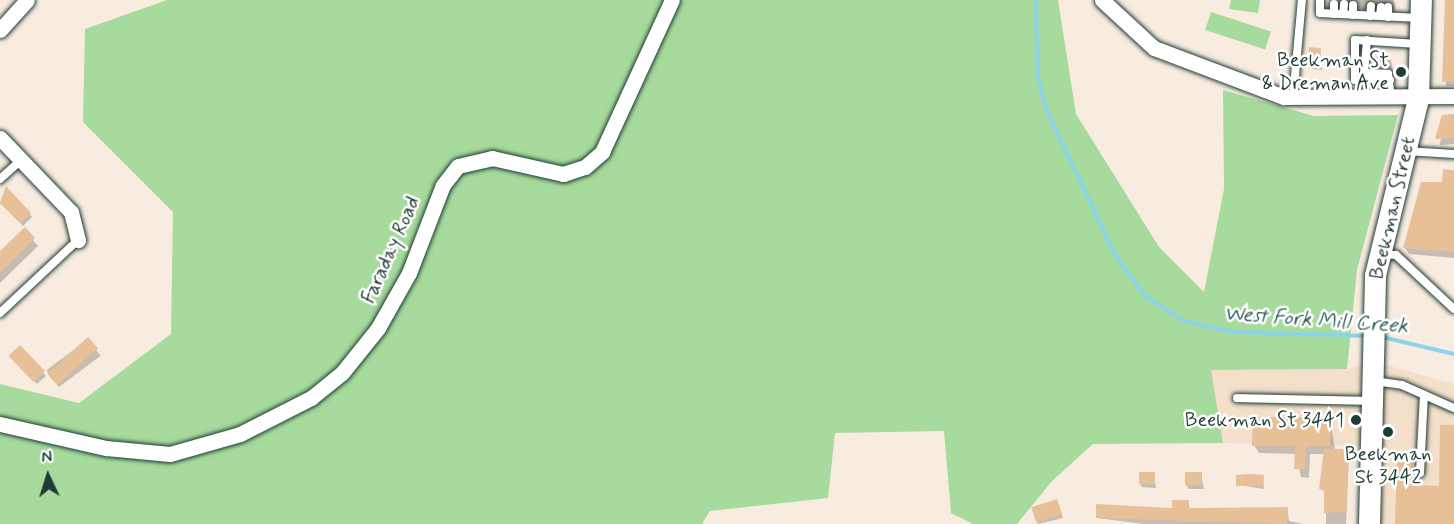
<!DOCTYPE html>
<style>
body{margin:0}
#map{position:relative;width:1454px;height:524px;overflow:hidden;background:#f8ece0;font-family:Mynerve,sans-serif}
div>[style]{position:absolute}
[style*='--x']{left:calc(var(--x)*1px);top:calc(var(--y)*1px);width:calc(var(--w)*1px);rotate:calc(var(--a)*1deg)}
.built>*{inset:0;background:#f3dfca}
.green>*{inset:0;background:#a7db9d;transform-origin:0 0}
.shadow>*{inset:0;background:#0003;transform-origin:0 0}
.stream>*{height:4px;margin:-2px;padding:0 2px;transform-origin:2px;border-radius:2px;background:#8bd5eb}
.building>*{inset:0;background:#e8c098;transform-origin:0 0}
.round{border-radius:50%}
.roads{filter:drop-shadow(0 0 2px #1f3d34) drop-shadow(0 0 2px #1f3d34)}
.lane>*{height:8px;margin:-4px;padding:0 4px;transform-origin:4px;border-radius:4px;background:#fff}
.street>*{height:15px;margin:-7.5px;padding:0 7.5px;transform-origin:7.5px;border-radius:7.5px;background:#fff}
.secondary>*{height:21px;margin:-10.5px;padding:0 10.5px;transform-origin:10.5px;border-radius:10.5px;background:#fff}
.dots>*{width:16px;height:16px;translate:-50% -50%;box-sizing:border-box;border:3px solid #fff;border-radius:50%}
span{translate:-50% -50%;white-space:nowrap;text-align:center;line-height:1.15;-webkit-text-stroke:5px #fff;paint-order:stroke}
.poi-label{font-size:20px;color:#1f3d34}
.right{translate:-100% -50%;text-align:right}
.street-label{font-size:20px;color:#1f3d34}
.water-label{font-size:21px;color:#3a6362;font-style:italic}
.north{position:absolute;left:18px;top:446px;width:60px;height:60px;-webkit-text-stroke:4px #fff;paint-order:stroke;rotate:356deg;font-size:16px;font-weight:700;line-height:24px;text-align:center;color:#1f3d34}
.north::after{content:'';display:block;margin:auto;width:21px;height:27px;background:#1f3d34;clip-path:polygon(50% 0,100% 100%,50% 72%,0 100%)}
</style>
<div id="map">
<div class="built">
<i style="clip-path:polygon(1372px 361px,1454px 384px,1454px 524px,1369px 524px,1370px 446px,1223px 443px,1210px 370px,1347px 369px)"></i>
</div>
<div class="green">
<i style="clip-path:polygon(167px 0,1058px 0,1076px 114px,1159px 247px,1204px 292px,1224px 189px,1223px 90px,1314px 116px,1398px 115px,1357px 270px,1347px 369px,1211px 370px,1223px 443px,1093px 444px,1052px 481px,1017px 524px,973px 524px,951px 513px,944px 431px,835px 433px,828px 498px,710px 511px,702px 524px,0 524px,0 384px,79px 403px,171px 334px,173px 212px,83px 122px,85px 29px)"></i>
<i style="clip-path:polygon(1231px 0,1260px 0,1258px 13px,1229px 9px)"></i>
<i style="left:1211px;top:12px;width:63px;height:19px;rotate:18deg"></i>
</div>
<div class="shadow">
<i style="clip-path:polygon(1333px 0,1394px 0,1395px 9px,1375px 6px,1369px 11px)"></i>
<i style="left:1446px;top:0;width:8px;height:86px"></i>
<i style="clip-path:polygon(1320px 49px,1322px 70px,1312px 69px,1310px 65px)"></i>
<i style="clip-path:polygon(1373px 60px,1391px 60px,1393px 73px,1374px 71px)"></i>
<i style="clip-path:polygon(1454px 115px,1454px 144px,1440px 145px,1443px 116px)"></i>
<i style="clip-path:polygon(1454px 171px,1454px 258px,1409px 254px,1405px 248px)"></i>
<i style="clip-path:polygon(6px 189px,32px 217px,23px 226px,0 203px)"></i>
<i style="clip-path:polygon(24px 229px,38px 246px,0 283px,0 253px)"></i>
<i style="left:88px;top:339px;width:21px;height:52px;rotate:53deg"></i>
<i style="clip-path:polygon(20px 347px,46px 376px,37px 384px,13px 360px)"></i>
<i style="clip-path:polygon(1330px 419px,1335px 450px,1349px 454px,1346px 524px,1326px 524px,1326px 492px,1320px 489px,1325px 454px,1310px 454px,1309px 478px,1301px 477px,1296px 454px,1259px 453px,1254px 445px)"></i>
<i style="clip-path:polygon(1454px 427px,1454px 524px,1396px 524px,1412px 464px,1416px 486px,1441px 487px)"></i>
<i style="clip-path:polygon(1154px 474px,1156px 488px,1142px 487px,1140px 483px)"></i>
<i style="clip-path:polygon(1201px 474px,1204px 489px,1189px 489px,1186px 485px)"></i>
<i style="clip-path:polygon(1263px 476px,1264px 489px,1238px 485px)"></i>
<i style="clip-path:polygon(1188px 501px,1190px 510px,1287px 508px,1289px 521px,1304px 524px,1144px 524px,1097px 518px,1098px 506px,1173px 510px)"></i>
<i style="clip-path:polygon(1059px 505px,1063px 518px,1038px 524px,1033px 508px)"></i>
</div>
<div class="stream">
<i style="--x:1036;--y:0;--w:76;--a:88.5"></i>
<i style="--x:1038;--y:76;--w:36;--a:76"></i>
<i style="--x:1047;--y:111;--w:161;--a:64.6"></i>
<i style="--x:1116;--y:256;--w:49;--a:54.1"></i>
<i style="--x:1145;--y:296;--w:46;--a:32.7"></i>
<i style="--x:1184;--y:321;--w:50;--a:12.7"></i>
<i style="--x:1233;--y:332;--w:135;--a:1.7"></i>
<i style="--x:1382;--y:337;--w:74;--a:13.3"></i>
</div>
<div class="building">
<i style="clip-path:polygon(1445px 0,1454px 0,1454px 81px,1442px 82px)"></i>
<i style="left:1309px;top:47px;width:12px;height:19px;rotate:5deg"></i>
<i class="round" style="left:1373px;top:55px;width:16px;height:16px"></i>
<i style="clip-path:polygon(1454px 114px,1454px 138px,1435px 139px,1442px 115px)"></i>
<i style="clip-path:polygon(1443px 169px,1454px 170px,1454px 252px,1403px 248px,1421px 182px,1442px 182px)"></i>
<i style="clip-path:polygon(6px 186px,31px 213px,20px 223px,0 203px)"></i>
<i style="clip-path:polygon(25px 227px,35px 238px,0 273px,0 251px)"></i>
<i style="left:88px;top:337px;width:15px;height:55px;rotate:48deg"></i>
<i style="left:20px;top:345px;width:36px;height:16px;rotate:46deg"></i>
<i style="clip-path:polygon(1253px 417px,1331px 417px,1330px 446px,1306px 446px,1305px 470px,1294px 469px,1295px 446px,1252px 446px)"></i>
<i style="clip-path:polygon(1440px 425px,1454px 425px,1454px 524px,1395px 524px,1397px 462px,1413px 462px,1412px 485px,1439px 486px)"></i>
<i style="clip-path:polygon(1324px 449px,1348px 449px,1347px 510px,1342px 512px,1324px 513px,1324px 489px,1319px 489px)"></i>
<i style="left:1139px;top:472px;width:16px;height:12px"></i>
<i style="left:1185px;top:472px;width:17px;height:13px"></i>
<i style="clip-path:polygon(1250px 474px,1264px 475px,1263px 486px,1236px 486px,1236px 475px)"></i>
<i style="left:1057px;top:499px;width:16px;height:27px;rotate:72deg"></i>
<i style="clip-path:polygon(1172px 500px,1189px 500px,1188px 508px,1288px 507px,1287px 524px,1096px 518px,1096px 504px,1172px 508px)"></i>
</div>
<div class="roads">
<div class="lane">
<i style="--x:1320;--y:0;--w:13;--a:90"></i>
<i style="--x:1320;--y:13;--w:99;--a:2.9"></i>
<i style="--x:1334;--y:14;--w:10;--a:-90"></i>
<i style="--x:1343;--y:14;--w:10;--a:-84"></i>
<i style="--x:1353;--y:15;--w:10;--a:-90"></i>
<i style="--x:1370;--y:16;--w:10;--a:-84"></i>
<i style="--x:1380;--y:16;--w:9;--a:-84"></i>
<i style="--x:1388;--y:17;--w:10;--a:-90"></i>
<i style="--x:1367;--y:40;--w:33;--a:95"></i>
<i style="--x:1364;--y:73;--w:24;--a:2"></i>
<i style="--x:1388;--y:74;--w:23;--a:83"></i>
<i style="--x:1390;--y:80;--w:35;--a:180"></i>
<i style="--x:1355;--y:80;--w:40;--a:-90"></i>
<i style="--x:1355;--y:40;--w:63;--a:3.6"></i>
<i style="--x:1293;--y:98;--w:98;--a:-84.8"></i>
<i style="--x:1406;--y:151;--w:48;--a:3.6"></i>
<i style="--x:0;--y:179;--w:28;--a:-42"></i>
<i style="--x:1380;--y:254;--w:16;--a:4"></i>
<i style="--x:1396;--y:255;--w:79;--a:43"></i>
<i style="--x:0;--y:313;--w:107;--a:-43.1"></i>
<i style="--x:1374;--y:381;--w:28;--a:8"></i>
<i style="--x:1402;--y:385;--w:57;--a:23.9"></i>
<i style="--x:1237;--y:398;--w:133;--a:1.3"></i>
<i style="--x:1420;--y:473;--w:78;--a:-87.1"></i>
</div>
<div class="street">
<i style="--x:1102;--y:0;--w:71;--a:42.7"></i>
<i style="--x:1154;--y:48;--w:139;--a:20.7"></i>
<i style="--x:1284;--y:97;--w:170;--a:-0.3"></i>
<i style="--x:0;--y:30;--w:40;--a:-48"></i>
<i style="--x:0;--y:138;--w:103;--a:46.2"></i>
<i style="--x:71;--y:212;--w:29;--a:76"></i>
<i style="--x:0;--y:424;--w:109;--a:12.8"></i>
<i style="--x:106;--y:448;--w:64;--a:5.4"></i>
<i style="--x:170;--y:454;--w:73;--a:-15.9"></i>
<i style="--x:240;--y:434;--w:80;--a:-26.9"></i>
<i style="--x:311;--y:398;--w:40;--a:-39"></i>
<i style="--x:342;--y:373;--w:58;--a:-51.3"></i>
<i style="--x:378;--y:328;--w:63;--a:-60.6"></i>
<i style="--x:409;--y:273;--w:94;--a:-68.9"></i>
<i style="--x:443;--y:185;--w:24;--a:-52"></i>
<i style="--x:458;--y:166;--w:35;--a:-13"></i>
<i style="--x:492;--y:158;--w:73;--a:12.7"></i>
<i style="--x:563;--y:174;--w:23;--a:-18"></i>
<i style="--x:585;--y:167;--w:23;--a:-41"></i>
<i style="--x:602;--y:152;--w:167;--a:-65.3"></i>
</div>
<div class="secondary">
<i style="--x:1369;--y:524;--w:249;--a:-88.6"></i>
<i style="--x:1375;--y:275;--w:181;--a:-76.3"></i>
<i style="--x:1418;--y:99;--w:99;--a:-88.3"></i>
</div>
</div>
<div class="dots">
<i style="left:1401px;top:72px;background:#1f3d34"></i>
<i style="left:1356px;top:420px;background:#1f3d34"></i>
<i style="left:1388px;top:432px;background:#1f3d34"></i>
</div>
<div class="poi-label">
<span class="right" style="left:1389px;top:72px">Beekman St<br>&amp; Dreman Ave</span>
<span class="right" style="left:1344px;top:420px">Beekman St 3441</span>
<span style="left:1388px;top:466px">Beekman<br>St 3442</span>
</div>
<div class="street-label">
<span style="left:1393px;top:208px;rotate:-77deg">Beekman Street</span>
<span style="left:391px;top:250px;rotate:-66deg">Faraday Road</span>
</div>
<div class="water-label">
<span style="left:1316px;top:320px;rotate:4deg">West Fork Mill Creek</span>
</div>
<div class="north">N</div>
</div>
